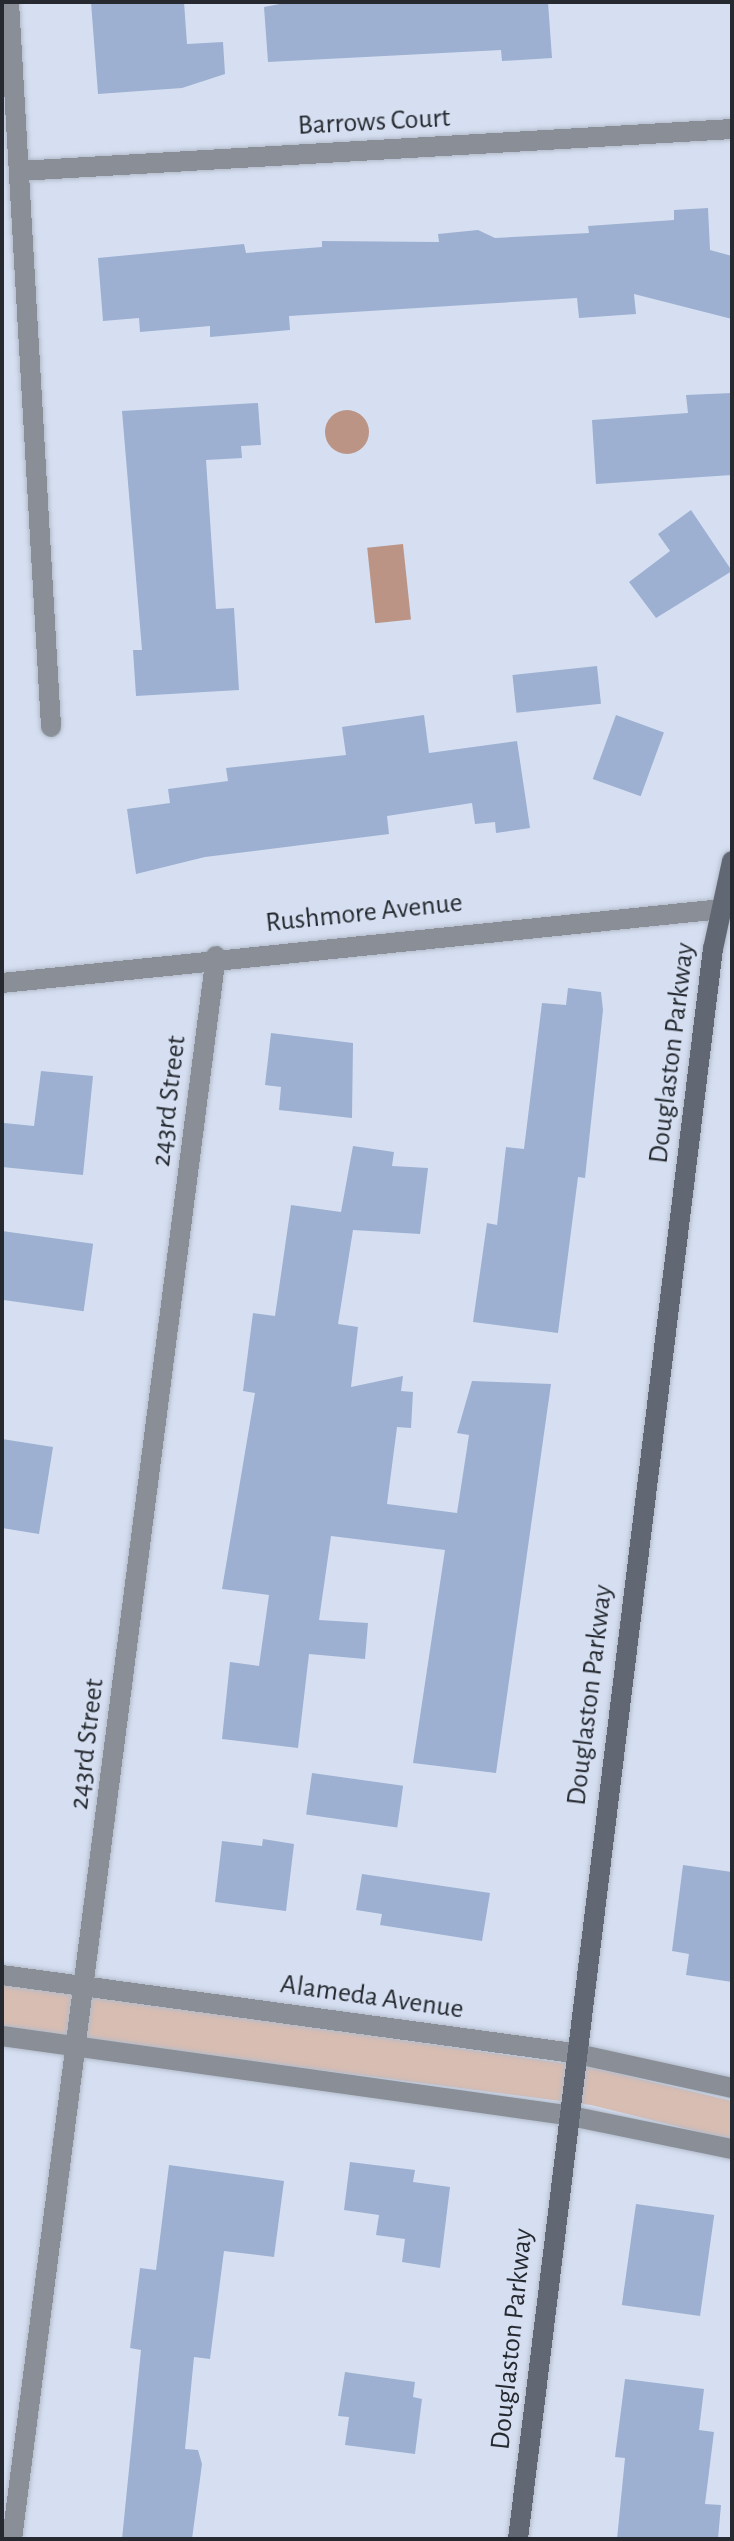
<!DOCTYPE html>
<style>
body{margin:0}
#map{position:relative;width:734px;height:2541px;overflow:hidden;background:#d5dff1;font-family:"Alegreya Sans",sans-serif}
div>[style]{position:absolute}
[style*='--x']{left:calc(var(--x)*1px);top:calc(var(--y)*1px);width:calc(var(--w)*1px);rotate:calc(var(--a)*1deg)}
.green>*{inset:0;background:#d8bdb2}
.water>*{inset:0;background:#bb9485;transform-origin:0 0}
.round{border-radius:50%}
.building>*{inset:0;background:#9db0d1;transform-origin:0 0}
.roads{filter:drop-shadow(0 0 2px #b2bbca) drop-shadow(0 0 2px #b2bbca)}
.street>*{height:20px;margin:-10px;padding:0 10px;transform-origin:10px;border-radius:10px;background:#8a8e96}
.secondary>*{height:20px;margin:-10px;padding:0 10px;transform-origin:10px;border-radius:10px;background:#626873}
span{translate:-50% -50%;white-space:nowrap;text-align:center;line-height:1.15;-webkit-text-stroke:6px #d5dff1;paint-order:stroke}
.street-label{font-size:28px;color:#262a30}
.frame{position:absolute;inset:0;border:4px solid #262a30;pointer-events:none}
</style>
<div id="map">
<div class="green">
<i style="clip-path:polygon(2px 1983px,590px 2067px,732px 2101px,732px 2140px,591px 2105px,2px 2029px)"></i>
</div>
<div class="water">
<i class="round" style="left:325px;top:410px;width:44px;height:44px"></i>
<i style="left:403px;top:544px;width:76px;height:36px;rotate:84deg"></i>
</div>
<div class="building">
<i style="clip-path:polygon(91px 2px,184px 2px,187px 44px,223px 42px,225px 74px,182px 88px,98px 94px)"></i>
<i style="clip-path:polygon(290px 2px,548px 2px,552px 58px,502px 61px,501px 50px,268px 62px,264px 7px)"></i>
<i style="clip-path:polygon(708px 208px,710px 250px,732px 256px,732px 319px,634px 294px,636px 314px,579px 318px,577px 298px,289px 316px,290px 330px,210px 337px,210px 326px,140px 332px,139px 318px,103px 321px,98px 258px,244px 244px,246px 253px,322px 247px,322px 241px,439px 242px,438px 234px,478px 230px,495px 238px,589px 233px,588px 226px,674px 220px,674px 210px)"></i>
<i style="clip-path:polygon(732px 393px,732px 475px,596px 484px,592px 420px,688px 413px,686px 395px)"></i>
<i style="clip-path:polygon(258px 403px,261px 445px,241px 446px,242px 458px,206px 460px,216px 609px,234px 608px,239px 690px,136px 696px,133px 650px,142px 650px,122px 411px)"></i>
<i style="clip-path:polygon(691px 510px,732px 571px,656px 618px,629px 582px,670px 551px,658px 534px)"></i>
<i style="left:597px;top:666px;width:38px;height:85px;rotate:84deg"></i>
<i style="clip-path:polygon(424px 715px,429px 753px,517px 741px,530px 828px,496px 833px,495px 822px,475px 824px,472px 803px,387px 816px,389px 834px,205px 857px,136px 874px,127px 809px,170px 803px,168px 789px,228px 781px,226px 768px,346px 755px,342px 727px)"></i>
<i style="left:616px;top:715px;width:51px;height:68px;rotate:20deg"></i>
<i style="clip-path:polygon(568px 988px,601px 992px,603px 1010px,585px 1178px,578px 1177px,558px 1333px,473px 1322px,487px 1223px,497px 1225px,506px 1147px,524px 1149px,542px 1003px,566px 1005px)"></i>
<i style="clip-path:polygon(271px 1033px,353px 1043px,352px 1118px,279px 1110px,281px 1087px,265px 1085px)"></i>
<i style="clip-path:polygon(41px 1071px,93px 1076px,83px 1175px,2px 1167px,4px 1123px,34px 1126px)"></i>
<i style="clip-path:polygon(353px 1146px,394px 1152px,392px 1166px,428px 1168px,420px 1234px,353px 1230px,338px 1324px,358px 1327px,351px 1387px,403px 1376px,401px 1391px,413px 1392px,411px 1428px,397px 1427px,387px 1504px,457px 1513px,469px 1435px,457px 1433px,472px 1381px,551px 1384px,496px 1773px,413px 1763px,445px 1550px,331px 1536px,319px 1620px,368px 1623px,365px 1659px,309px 1654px,298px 1748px,222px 1739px,230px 1662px,259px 1666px,269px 1595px,222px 1589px,255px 1393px,243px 1391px,253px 1313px,275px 1316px,291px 1205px,341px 1212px)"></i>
<i style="left:2px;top:1231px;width:92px;height:68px;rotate:8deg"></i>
<i style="clip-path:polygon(2px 1439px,53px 1447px,39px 1534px,2px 1528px)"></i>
<i style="left:312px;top:1773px;width:92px;height:42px;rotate:8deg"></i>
<i style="clip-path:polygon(263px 1839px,294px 1844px,286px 1911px,215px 1902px,222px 1841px,262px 1846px)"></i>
<i style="clip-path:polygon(683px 1865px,732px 1872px,732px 1982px,686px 1975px,689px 1954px,672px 1951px)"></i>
<i style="clip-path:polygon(362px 1874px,490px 1893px,482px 1941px,380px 1925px,382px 1914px,356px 1910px)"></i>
<i style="clip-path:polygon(350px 2162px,415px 2170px,413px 2182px,450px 2187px,440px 2268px,402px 2262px,405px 2239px,376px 2235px,379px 2215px,344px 2210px)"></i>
<i style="clip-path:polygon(169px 2165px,284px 2181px,274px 2257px,224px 2251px,210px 2359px,194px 2357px,185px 2449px,198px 2450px,202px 2464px,192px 2539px,122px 2539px,141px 2350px,130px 2348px,140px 2268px,156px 2270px)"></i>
<i style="left:636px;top:2204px;width:79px;height:102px;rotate:8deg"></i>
<i style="clip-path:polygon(345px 2372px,415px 2382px,413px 2397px,422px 2399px,415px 2454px,345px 2445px,349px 2417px,338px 2416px)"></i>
<i style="clip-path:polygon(625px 2379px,704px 2389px,699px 2430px,714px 2432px,705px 2504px,721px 2505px,718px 2539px,617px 2539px,625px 2458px,615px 2457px)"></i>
</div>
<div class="roads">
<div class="street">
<i style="--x:9;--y:2;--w:726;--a:86.68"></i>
<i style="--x:19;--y:171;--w:714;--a:-3.37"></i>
<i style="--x:2;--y:983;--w:734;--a:-5.87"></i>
<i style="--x:2;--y:1975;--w:576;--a:7.78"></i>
<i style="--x:573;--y:2053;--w:163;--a:12.4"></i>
<i style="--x:2;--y:2036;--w:570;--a:7.97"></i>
<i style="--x:566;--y:2115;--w:169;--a:11.6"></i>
<i style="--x:12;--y:2539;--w:1596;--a:-82.66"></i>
</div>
<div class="secondary">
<i style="--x:518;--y:2539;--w:1602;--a:-83.01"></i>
<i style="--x:713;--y:949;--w:90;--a:-77.8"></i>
</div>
</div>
<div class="street-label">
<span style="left:374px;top:122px;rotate:-3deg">Barrows Court</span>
<span style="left:364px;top:913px;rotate:-6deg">Rushmore Avenue</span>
<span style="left:672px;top:1053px;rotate:-83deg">Douglaston Parkway</span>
<span style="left:169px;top:1101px;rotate:-83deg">243rd Street</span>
<span style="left:590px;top:1695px;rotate:-83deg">Douglaston Parkway</span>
<span style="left:87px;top:1744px;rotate:-83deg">243rd Street</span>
<span style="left:372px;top:1997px;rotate:8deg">Alameda Avenue</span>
<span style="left:512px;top:2339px;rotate:-84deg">Douglaston Parkway</span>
</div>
<div class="frame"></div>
</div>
